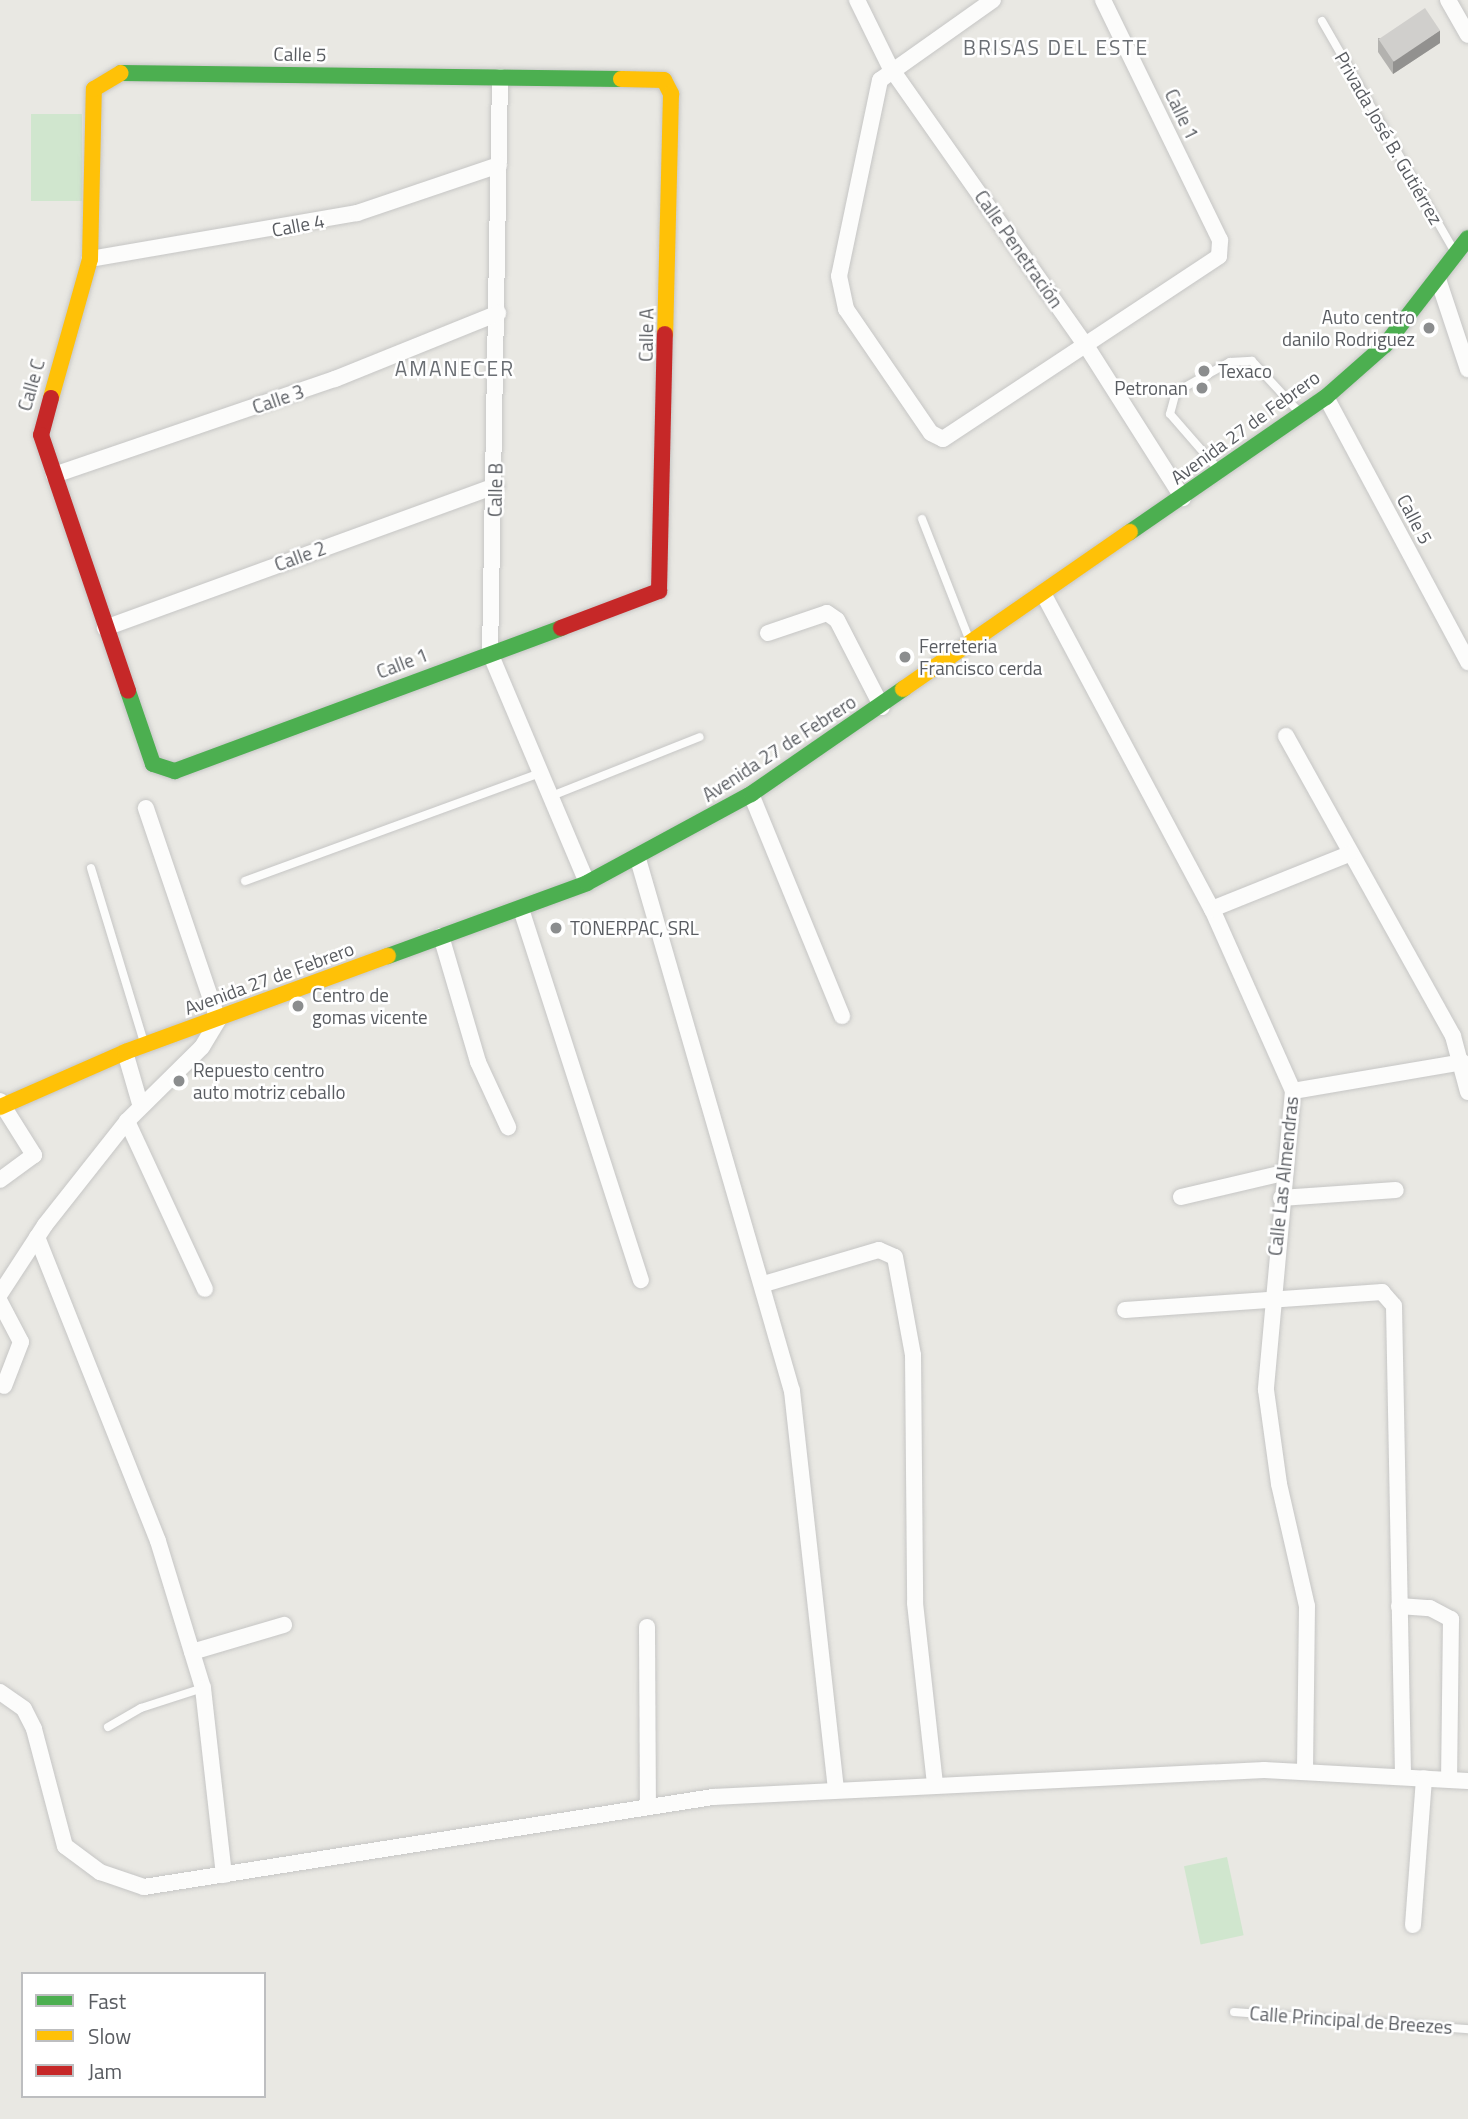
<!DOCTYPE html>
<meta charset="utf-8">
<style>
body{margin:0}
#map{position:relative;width:1468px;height:2119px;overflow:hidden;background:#e9e8e3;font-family:"Titillium Web",sans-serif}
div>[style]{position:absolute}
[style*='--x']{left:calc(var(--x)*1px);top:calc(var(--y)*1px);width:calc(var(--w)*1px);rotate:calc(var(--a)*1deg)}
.green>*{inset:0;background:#d0e6ce;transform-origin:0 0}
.roads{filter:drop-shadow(0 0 2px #c6c6c5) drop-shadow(0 0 2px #c6c6c5)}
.lane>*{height:8px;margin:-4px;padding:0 4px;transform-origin:4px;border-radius:4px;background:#fcfcfb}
.street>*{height:16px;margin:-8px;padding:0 8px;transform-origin:8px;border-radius:8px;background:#fcfcfb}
.fast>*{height:16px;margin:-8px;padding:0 8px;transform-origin:8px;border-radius:8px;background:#4caf50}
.slow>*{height:16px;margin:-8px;padding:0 8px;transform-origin:8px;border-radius:8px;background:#ffc107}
.jam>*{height:16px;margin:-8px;padding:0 8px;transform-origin:8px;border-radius:8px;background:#c62828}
.wall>*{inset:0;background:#b3b2af}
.shaded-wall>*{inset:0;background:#92918f}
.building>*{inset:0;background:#d0cfcc;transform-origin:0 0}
.dots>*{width:19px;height:19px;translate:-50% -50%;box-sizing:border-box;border:4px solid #fff;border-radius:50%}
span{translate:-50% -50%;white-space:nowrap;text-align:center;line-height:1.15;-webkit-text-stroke:5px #fff;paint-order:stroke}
.street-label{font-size:19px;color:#595c61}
.poi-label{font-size:19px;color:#595c61}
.right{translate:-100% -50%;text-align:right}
.left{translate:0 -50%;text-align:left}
.neighbourhood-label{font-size:21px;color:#6a6e73;letter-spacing:2px}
.legend{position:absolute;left:21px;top:1972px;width:245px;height:126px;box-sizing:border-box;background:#fff;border:2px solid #bdbec0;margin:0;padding:9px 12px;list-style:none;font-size:21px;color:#595c61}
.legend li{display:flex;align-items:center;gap:14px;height:35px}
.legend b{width:35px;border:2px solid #bdbec0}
</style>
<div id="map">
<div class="green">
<i style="left:31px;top:114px;width:51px;height:87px"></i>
<i style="left:1227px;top:1857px;width:80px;height:44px;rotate:78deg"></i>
</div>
<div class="roads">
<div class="lane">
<i style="--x:1322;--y:21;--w:263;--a:60.1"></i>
<i style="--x:1218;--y:469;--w:73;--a:-131.1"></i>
<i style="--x:1170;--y:414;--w:23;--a:-75"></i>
<i style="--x:1176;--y:392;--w:62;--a:-29.1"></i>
<i style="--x:1230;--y:362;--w:22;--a:-3"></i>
<i style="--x:1252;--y:361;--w:69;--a:47.3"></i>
<i style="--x:922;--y:519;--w:129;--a:68.6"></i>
<i style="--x:549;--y:797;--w:162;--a:-21.7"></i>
<i style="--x:91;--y:868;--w:182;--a:73.1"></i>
<i style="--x:245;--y:881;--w:311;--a:-20.1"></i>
<i style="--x:108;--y:1727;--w:38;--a:-30"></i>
<i style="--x:141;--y:1708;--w:65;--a:-17.9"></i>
<i style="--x:1234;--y:2012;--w:235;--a:4.2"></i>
</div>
<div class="street">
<i style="--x:857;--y:0;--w:75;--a:63.8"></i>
<i style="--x:890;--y:67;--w:342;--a:54.9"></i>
<i style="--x:1087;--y:347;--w:179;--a:57.6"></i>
<i style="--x:993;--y:0;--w:138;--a:144.7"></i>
<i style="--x:880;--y:80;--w:200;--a:101.8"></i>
<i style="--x:839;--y:276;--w:34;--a:78"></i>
<i style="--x:846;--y:309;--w:150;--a:55.6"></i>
<i style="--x:931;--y:433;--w:13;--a:27"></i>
<i style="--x:943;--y:439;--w:331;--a:-33.5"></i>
<i style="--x:1219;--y:256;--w:16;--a:-86"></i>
<i style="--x:1220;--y:240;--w:267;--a:-116"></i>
<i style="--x:1448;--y:0;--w:40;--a:60.3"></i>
<i style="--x:500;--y:77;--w:576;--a:90.99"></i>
<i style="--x:490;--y:653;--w:250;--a:67.1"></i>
<i style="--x:90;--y:259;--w:271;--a:-9.8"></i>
<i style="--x:357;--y:213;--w:150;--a:-18.7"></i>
<i style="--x:1439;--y:282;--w:92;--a:71.6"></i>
<i style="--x:1326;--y:397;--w:301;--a:61.8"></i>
<i style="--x:54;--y:475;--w:297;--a:-18.9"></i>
<i style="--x:335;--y:379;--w:176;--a:-22"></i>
<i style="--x:1044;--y:595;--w:356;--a:61.9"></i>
<i style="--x:1212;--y:909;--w:199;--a:66"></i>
<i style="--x:1293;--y:1091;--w:300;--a:95.2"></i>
<i style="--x:1266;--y:1390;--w:95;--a:82.1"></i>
<i style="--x:1279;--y:1484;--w:125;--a:77.1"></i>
<i style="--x:1307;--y:1606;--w:164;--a:90.7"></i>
<i style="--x:105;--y:628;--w:416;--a:-20"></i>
<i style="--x:768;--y:633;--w:62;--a:-18.7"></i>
<i style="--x:827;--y:613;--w:12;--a:35"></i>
<i style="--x:837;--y:620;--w:98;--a:62.7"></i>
<i style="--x:1286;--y:736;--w:343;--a:60.9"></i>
<i style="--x:1453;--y:1036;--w:58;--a:75"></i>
<i style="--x:751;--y:794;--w:240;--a:67.7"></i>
<i style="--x:638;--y:859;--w:554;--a:73.86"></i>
<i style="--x:792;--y:1391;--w:399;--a:83.7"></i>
<i style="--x:521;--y:909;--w:390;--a:72.1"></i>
<i style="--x:1212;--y:909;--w:148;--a:-21.9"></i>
<i style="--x:441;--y:936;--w:131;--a:73.6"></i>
<i style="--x:478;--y:1062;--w:72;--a:65.2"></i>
<i style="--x:125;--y:1052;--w:57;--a:73.8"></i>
<i style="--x:1293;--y:1091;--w:172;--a:-9.7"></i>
<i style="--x:0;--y:1101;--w:64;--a:57.8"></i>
<i style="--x:34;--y:1155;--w:42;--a:143.7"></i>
<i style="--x:127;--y:1121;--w:185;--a:65.1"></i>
<i style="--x:1181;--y:1197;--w:105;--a:-13.2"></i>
<i style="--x:1281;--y:1198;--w:115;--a:-4"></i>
<i style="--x:37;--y:1237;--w:327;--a:68.3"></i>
<i style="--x:158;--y:1541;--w:154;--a:73"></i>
<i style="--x:203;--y:1688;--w:188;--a:83.6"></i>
<i style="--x:764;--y:1284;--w:120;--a:-16.5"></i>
<i style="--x:879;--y:1250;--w:17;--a:24"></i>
<i style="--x:895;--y:1257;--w:100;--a:79.6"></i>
<i style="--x:913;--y:1355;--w:248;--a:89.5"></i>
<i style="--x:915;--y:1603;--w:181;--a:83.7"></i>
<i style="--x:0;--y:1294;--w:82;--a:-56.9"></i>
<i style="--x:45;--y:1225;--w:132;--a:-51.7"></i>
<i style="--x:127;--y:1121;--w:105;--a:-44.6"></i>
<i style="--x:202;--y:1047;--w:31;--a:-59"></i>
<i style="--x:218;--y:1020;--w:224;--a:-108.8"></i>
<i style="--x:0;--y:1302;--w:45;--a:62.3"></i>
<i style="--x:21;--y:1342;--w:47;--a:111.1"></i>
<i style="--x:1125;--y:1310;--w:258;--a:-4"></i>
<i style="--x:1382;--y:1292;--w:18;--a:49"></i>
<i style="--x:1394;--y:1306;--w:470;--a:88.9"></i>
<i style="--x:1399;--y:1606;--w:31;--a:4"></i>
<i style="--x:1430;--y:1608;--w:24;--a:28"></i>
<i style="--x:1451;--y:1619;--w:160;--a:90.7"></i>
<i style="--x:647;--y:1627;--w:177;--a:89.7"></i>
<i style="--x:192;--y:1652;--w:96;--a:-16.4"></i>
<i style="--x:0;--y:1692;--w:29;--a:35"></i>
<i style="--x:24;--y:1709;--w:22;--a:63"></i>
<i style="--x:34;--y:1729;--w:121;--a:75.2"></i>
<i style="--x:65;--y:1846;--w:44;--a:36.6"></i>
<i style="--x:100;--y:1872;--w:46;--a:18.8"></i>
<i style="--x:144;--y:1887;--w:576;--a:-8.99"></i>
<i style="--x:713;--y:1797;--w:552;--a:-2.81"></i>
<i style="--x:1264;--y:1770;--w:204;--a:3.1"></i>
<i style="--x:1413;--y:1925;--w:147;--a:-85.7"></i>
</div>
<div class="fast">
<i style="--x:121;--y:73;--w:500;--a:0.69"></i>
<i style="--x:1130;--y:532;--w:238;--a:-34.6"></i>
<i style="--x:1326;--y:397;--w:79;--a:-41.4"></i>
<i style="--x:1385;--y:345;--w:135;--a:-52.2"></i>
<i style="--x:128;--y:691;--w:77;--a:71.1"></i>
<i style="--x:153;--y:764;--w:23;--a:18"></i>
<i style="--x:175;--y:771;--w:412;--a:-20.3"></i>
<i style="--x:388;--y:956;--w:212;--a:-20.1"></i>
<i style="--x:587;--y:883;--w:187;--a:-28.5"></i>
<i style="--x:751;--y:794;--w:185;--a:-34.6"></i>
</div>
<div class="slow">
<i style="--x:621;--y:79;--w:43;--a:1.3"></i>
<i style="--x:664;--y:80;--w:16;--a:63"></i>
<i style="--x:671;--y:94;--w:240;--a:91.4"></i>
<i style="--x:51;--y:398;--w:144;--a:-74.3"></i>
<i style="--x:90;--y:259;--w:170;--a:-88.7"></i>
<i style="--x:94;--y:89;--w:31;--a:-31"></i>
<i style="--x:903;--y:689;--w:276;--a:-34.7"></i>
<i style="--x:0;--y:1107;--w:137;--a:-23.7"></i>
<i style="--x:125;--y:1052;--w:280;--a:-20.1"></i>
</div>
<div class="jam">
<i style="--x:51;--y:398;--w:38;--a:105"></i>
<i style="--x:41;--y:435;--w:270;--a:71.2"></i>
<i style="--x:561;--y:628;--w:105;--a:-20.7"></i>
<i style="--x:659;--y:591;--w:257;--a:-88.7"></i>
</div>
</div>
<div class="wall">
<i style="clip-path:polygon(1378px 38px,1440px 43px,1393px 74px,1378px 52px)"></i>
</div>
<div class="shaded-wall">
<i style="clip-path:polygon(1440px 30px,1440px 43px,1393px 74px,1393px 61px)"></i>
</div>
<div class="building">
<i style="left:1425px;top:8px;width:27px;height:56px;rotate:56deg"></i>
</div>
<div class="dots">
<i style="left:1429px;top:328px;background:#8b8d8e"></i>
<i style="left:1204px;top:371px;background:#8b8d8e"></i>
<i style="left:1202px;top:388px;background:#8b8d8e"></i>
<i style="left:905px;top:657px;background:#8b8d8e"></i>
<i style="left:556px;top:928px;background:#8b8d8e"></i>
<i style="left:298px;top:1006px;background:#8b8d8e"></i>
<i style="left:179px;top:1081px;background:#8b8d8e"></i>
</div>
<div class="street-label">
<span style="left:300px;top:54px;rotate:1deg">Calle 5</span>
<span style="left:1182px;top:114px;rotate:64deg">Calle 1</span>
<span style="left:1389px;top:138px;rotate:60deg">Privada José B. Gutiérrez</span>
<span style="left:298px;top:225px;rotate:-11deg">Calle 4</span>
<span style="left:1019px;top:249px;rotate:55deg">Calle Penetración</span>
<span style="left:646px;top:335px;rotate:-89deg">Calle A</span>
<span style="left:31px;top:385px;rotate:-74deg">Calle C</span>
<span style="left:278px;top:399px;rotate:-19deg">Calle 3</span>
<span style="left:1245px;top:427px;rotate:-36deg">Avenida 27 de Febrero</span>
<span style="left:495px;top:490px;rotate:-89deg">Calle B</span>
<span style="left:1415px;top:519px;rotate:62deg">Calle 5</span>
<span style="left:300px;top:556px;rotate:-20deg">Calle 2</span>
<span style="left:402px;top:663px;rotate:-21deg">Calle 1</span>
<span style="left:779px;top:748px;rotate:-33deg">Avenida 27 de Febrero</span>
<span style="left:269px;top:978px;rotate:-20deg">Avenida 27 de Febrero</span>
<span style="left:1283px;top:1176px;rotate:-84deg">Calle Las Almendras</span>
<span style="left:1351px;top:2020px;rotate:4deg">Calle Principal de Breezes</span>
</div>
<div class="poi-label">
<span class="right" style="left:1415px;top:328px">Auto centro<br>danilo Rodriguez</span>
<span class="left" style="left:1218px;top:371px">Texaco</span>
<span class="right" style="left:1188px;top:388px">Petronan</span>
<span class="left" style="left:919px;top:657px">Ferreteria<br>Francisco cerda</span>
<span class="left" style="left:570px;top:928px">TONERPAC, SRL</span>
<span class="left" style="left:312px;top:1006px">Centro de<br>gomas vicente</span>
<span class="left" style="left:193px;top:1081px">Repuesto centro<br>auto motriz ceballo</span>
</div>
<div class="neighbourhood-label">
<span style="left:1056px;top:47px">BRISAS DEL ESTE</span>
<span style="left:455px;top:368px">AMANECER</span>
</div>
<ul class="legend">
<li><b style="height:9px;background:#4caf50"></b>Fast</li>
<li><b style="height:9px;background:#ffc107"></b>Slow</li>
<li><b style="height:9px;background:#c62828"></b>Jam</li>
</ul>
</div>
